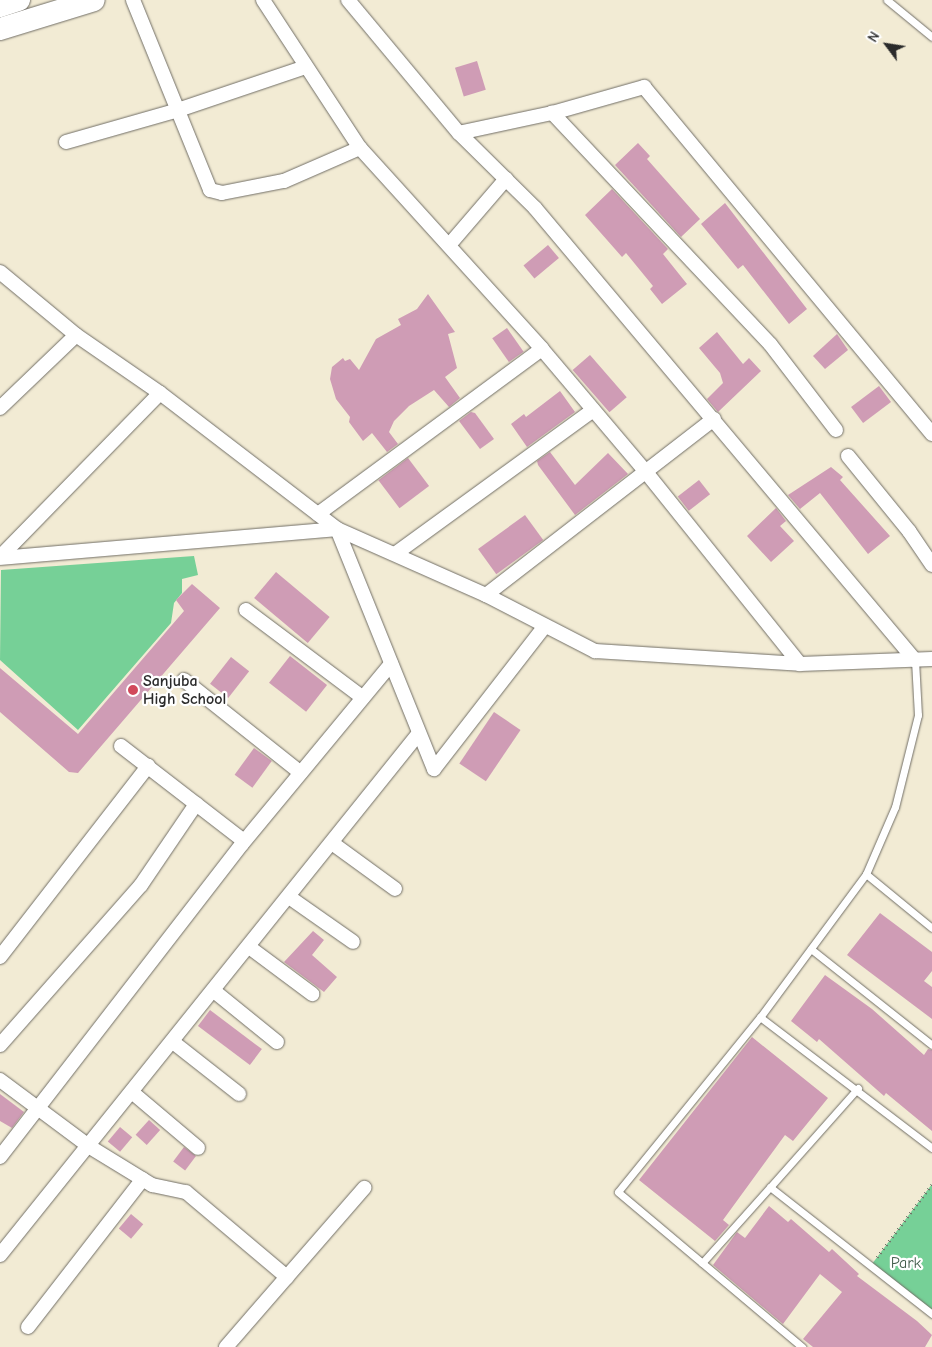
<!DOCTYPE html>
<style>
body{margin:0}
#map{position:relative;width:932px;height:1347px;overflow:hidden;background:#f2ebd4;font-family:"Comic Neue",sans-serif}
div>[style]{position:absolute}
[style*='--x']{left:calc(var(--x)*1px);top:calc(var(--y)*1px);width:calc(var(--w)*1px);rotate:calc(var(--a)*1deg)}
.green>*{inset:0;background:#76d097}
.building>*{inset:0;background:#cf9cb5;transform-origin:0 0}
.path>*{height:3px;margin-top:-1.5px;transform-origin:0;background:repeating-linear-gradient(90deg,#716e66 0 1px,transparent 0 5px)}
.roads{filter:drop-shadow(0 0 1px #716e66) drop-shadow(0 0 1px #716e66)}
.service>*{height:7px;margin:-3.5px;padding:0 3.5px;transform-origin:3.5px;border-radius:3.5px;background:#fff}
.minor>*{height:14px;margin:-7px;padding:0 7px;transform-origin:7px;border-radius:7px;background:#fff}
.trunk>*{height:22px;margin:-11px;padding:0 11px;transform-origin:11px;border-radius:11px;background:#fff}
.dots>*{width:14px;height:14px;translate:-50% -50%;box-sizing:border-box;border:2px solid #fff;border-radius:50%}
span{translate:-50% -50%;white-space:nowrap;text-align:center;line-height:1.15;-webkit-text-stroke:4.5px #fff;paint-order:stroke}
.poi-label{font-size:16px;color:#2b2b2b;font-weight:700}
.left{translate:0 -50%;text-align:left}
.park-label{font-size:16px;color:#425d4b}
.north{position:absolute;left:862px;top:20px;width:50px;height:50px;-webkit-text-stroke:4px #fff;paint-order:stroke;rotate:301deg;font-size:14px;font-weight:700;line-height:20px;text-align:center;color:#2b2b2b}
.north::after{content:'';display:block;margin:auto;width:18px;height:22px;background:#2b2b2b;clip-path:polygon(50% 0,100% 100%,50% 72%,0 100%)}
</style>
<div id="map">
<div class="green">
<i style="clip-path:polygon(194px 556px,198px 575px,182px 579px,182px 593px,174px 603px,171px 623px,78px 730px,0 660px,1px 570px)"></i>
<i style="clip-path:polygon(932px 1184px,932px 1316px,869px 1268px)"></i>
</div>
<div class="building">
<i style="left:477px;top:61px;width:30px;height:23px;rotate:73deg"></i>
<i style="clip-path:polygon(638px 143px,650px 156px,647px 159px,700px 219px,681px 237px,615px 165px)"></i>
<i style="clip-path:polygon(612px 189px,668px 249px,663px 254px,687px 284px,662px 304px,650px 289px,653px 286px,626px 253px,622px 257px,585px 215px)"></i>
<i style="clip-path:polygon(725px 203px,807px 309px,789px 324px,743px 265px,738px 269px,701px 224px)"></i>
<i style="left:548px;top:245px;width:17px;height:32px;rotate:50deg"></i>
<i style="clip-path:polygon(428px 294px,455px 332px,448px 334px,457px 368px,445px 377px,460px 398px,449px 407px,434px 390px,409px 406px,394px 421px,389px 432px,398px 444px,387px 452px,372px 433px,363px 441px,349px 422px,350px 417px,336px 399px,330px 379px,332px 367px,343px 358px,345px 361px,350px 359px,359px 370px,376px 339px,401px 325px,398px 319px,417px 309px)"></i>
<i style="left:507px;top:328px;width:29px;height:18px;rotate:55deg"></i>
<i style="clip-path:polygon(717px 332px,743px 364px,749px 358px,761px 371px,718px 412px,707px 399px,723px 383px,720px 373px,699px 348px)"></i>
<i style="clip-path:polygon(837px 334px,848px 350px,825px 369px,813px 356px)"></i>
<i style="left:590px;top:355px;width:56px;height:23px;rotate:49deg"></i>
<i style="left:879px;top:386px;width:20px;height:35px;rotate:53deg"></i>
<i style="clip-path:polygon(560px 391px,575px 412px,527px 447px,511px 424px,524px 414px,526px 417px)"></i>
<i style="clip-path:polygon(471px 412px,475px 413px,494px 439px,480px 449px,459px 421px)"></i>
<i style="clip-path:polygon(550px 452px,575px 485px,608px 453px,628px 474px,575px 515px,538px 465px,537px 461px)"></i>
<i style="left:408px;top:458px;width:35px;height:37px;rotate:53deg"></i>
<i style="clip-path:polygon(831px 467px,843px 477px,840px 480px,890px 536px,868px 554px,820px 493px,800px 509px,788px 495px)"></i>
<i style="left:699px;top:480px;width:18px;height:27px;rotate:52deg"></i>
<i style="clip-path:polygon(776px 508px,786px 521px,780px 526px,794px 541px,771px 562px,747px 536px)"></i>
<i style="left:525px;top:515px;width:31px;height:58px;rotate:54deg"></i>
<i style="left:276px;top:572px;width:70px;height:34px;rotate:40deg"></i>
<i style="clip-path:polygon(192px 584px,220px 608px,78px 773px,69px 772px,0 712px,0 668px,78px 734px,184px 611px,176px 600px)"></i>
<i style="left:290px;top:656px;width:47px;height:34px;rotate:38deg"></i>
<i style="left:231px;top:657px;width:23px;height:34px;rotate:38deg"></i>
<i style="left:494px;top:712px;width:32px;height:62px;rotate:34deg"></i>
<i style="left:254px;top:748px;width:22px;height:33px;rotate:36deg"></i>
<i style="clip-path:polygon(880px 913px,932px 952px,932px 971px,924px 981px,932px 987px,932px 1019px,847px 955px)"></i>
<i style="clip-path:polygon(313px 931px,324px 940px,312px 955px,337px 977px,324px 992px,284px 962px)"></i>
<i style="clip-path:polygon(825px 975px,872px 1009px,924px 1055px,928px 1049px,932px 1050px,932px 1131px,886px 1093px,884px 1096px,819px 1039px,817px 1042px,791px 1021px)"></i>
<i style="left:210px;top:1010px;width:65px;height:20px;rotate:37deg"></i>
<i style="clip-path:polygon(752px 1037px,828px 1098px,793px 1141px,785px 1135px,723px 1220px,729px 1225px,715px 1241px,639px 1180px)"></i>
<i style="clip-path:polygon(0 1094px,24px 1112px,12px 1128px,0 1121px)"></i>
<i style="left:149px;top:1120px;width:15px;height:20px;rotate:42deg"></i>
<i style="left:120px;top:1127px;width:16px;height:19px;rotate:40deg"></i>
<i style="left:184px;top:1147px;width:15px;height:18px;rotate:37deg"></i>
<i style="clip-path:polygon(769px 1206px,788px 1222px,791px 1219px,829px 1252px,832px 1249px,859px 1274px,857px 1276px,917px 1321px,932px 1335px,925px 1347px,813px 1347px,803px 1339px,842px 1292px,820px 1274px,783px 1324px,713px 1265px,737px 1232px,745px 1238px)"></i>
<i style="left:131px;top:1214px;width:16px;height:19px;rotate:40deg"></i>
</div>
<div class="path">
<i style="--x:877;--y:1257;--w:91;--a:-53"></i>
</div>
<div class="roads">
<div class="service">
<i style="--x:887;--y:0;--w:58;--a:39.4"></i>
<i style="--x:915;--y:660;--w:55;--a:86.9"></i>
<i style="--x:918;--y:715;--w:95;--a:104"></i>
<i style="--x:895;--y:807;--w:73;--a:113.4"></i>
<i style="--x:866;--y:874;--w:178;--a:126.5"></i>
<i style="--x:760;--y:1017;--w:216;--a:37.3"></i>
<i style="--x:866;--y:874;--w:85;--a:39.3"></i>
<i style="--x:811;--y:949;--w:154;--a:38.4"></i>
<i style="--x:760;--y:1017;--w:225;--a:129.1"></i>
<i style="--x:618;--y:1192;--w:241;--a:40.1"></i>
<i style="--x:858;--y:1088;--w:132;--a:131.6"></i>
<i style="--x:770;--y:1187;--w:206;--a:38.1"></i>
<i style="--x:702;--y:1263;--w:102;--a:-48.2"></i>
</div>
<div class="minor">
<i style="--x:133;--y:0;--w:205;--a:67.9"></i>
<i style="--x:210;--y:190;--w:12;--a:14"></i>
<i style="--x:222;--y:193;--w:63;--a:-11"></i>
<i style="--x:284;--y:181;--w:83;--a:-23.5"></i>
<i style="--x:263;--y:0;--w:177;--a:56.8"></i>
<i style="--x:360;--y:148;--w:271;--a:47.8"></i>
<i style="--x:542;--y:349;--w:161;--a:49.8"></i>
<i style="--x:646;--y:472;--w:246;--a:51.3"></i>
<i style="--x:348;--y:0;--w:173;--a:50.2"></i>
<i style="--x:552;--y:113;--w:96;--a:-15.8"></i>
<i style="--x:644;--y:87;--w:451;--a:50.3"></i>
<i style="--x:66;--y:142;--w:116;--a:-15.9"></i>
<i style="--x:178;--y:110;--w:135;--a:-18.6"></i>
<i style="--x:450;--y:244;--w:86;--a:-49.3"></i>
<i style="--x:0;--y:272;--w:99;--a:39.7"></i>
<i style="--x:76;--y:335;--w:102;--a:34.6"></i>
<i style="--x:160;--y:393;--w:223;--a:37.5"></i>
<i style="--x:337;--y:529;--w:163;--a:23.9"></i>
<i style="--x:486;--y:595;--w:123;--a:27.2"></i>
<i style="--x:595;--y:651;--w:205;--a:3.6"></i>
<i style="--x:800;--y:664;--w:132;--a:-2.2"></i>
<i style="--x:0;--y:408;--w:105;--a:-43.8"></i>
<i style="--x:836;--y:430;--w:108;--a:-127.5"></i>
<i style="--x:770;--y:344;--w:318;--a:-133.3"></i>
<i style="--x:552;--y:113;--w:95;--a:167.9"></i>
<i style="--x:459;--y:133;--w:107;--a:44.6"></i>
<i style="--x:535;--y:208;--w:591;--a:49.95"></i>
<i style="--x:848;--y:456;--w:97;--a:50.9"></i>
<i style="--x:909;--y:531;--w:41;--a:55.9"></i>
<i style="--x:318;--y:514;--w:278;--a:-36.4"></i>
<i style="--x:337;--y:529;--w:259;--a:68"></i>
<i style="--x:434;--y:769;--w:181;--a:-52.2"></i>
<i style="--x:395;--y:554;--w:245;--a:-36"></i>
<i style="--x:0;--y:557;--w:229;--a:-45.7"></i>
<i style="--x:0;--y:558;--w:338;--a:-4.9"></i>
<i style="--x:486;--y:595;--w:288;--a:-37.7"></i>
<i style="--x:246;--y:610;--w:146;--a:36.9"></i>
<i style="--x:184;--y:680;--w:149;--a:38.5"></i>
<i style="--x:121;--y:746;--w:155;--a:37.7"></i>
<i style="--x:332;--y:843;--w:78;--a:36.1"></i>
<i style="--x:289;--y:897;--w:78;--a:35.1"></i>
<i style="--x:249;--y:947;--w:79;--a:36.7"></i>
<i style="--x:0;--y:957;--w:242;--a:-52.2"></i>
<i style="--x:214;--y:991;--w:81;--a:39"></i>
<i style="--x:173;--y:1042;--w:84;--a:38.2"></i>
<i style="--x:0;--y:1045;--w:213;--a:-48.6"></i>
<i style="--x:141;--y:885;--w:98;--a:-55.8"></i>
<i style="--x:0;--y:1080;--w:112;--a:36.7"></i>
<i style="--x:90;--y:1147;--w:73;--a:31.5"></i>
<i style="--x:152;--y:1185;--w:35;--a:12"></i>
<i style="--x:186;--y:1192;--w:132;--a:40.1"></i>
<i style="--x:133;--y:1093;--w:85;--a:40.2"></i>
<i style="--x:0;--y:1157;--w:396;--a:-52.3"></i>
<i style="--x:242;--y:844;--w:234;--a:-50.4"></i>
<i style="--x:0;--y:1255;--w:669;--a:-51.25"></i>
<i style="--x:28;--y:1327;--w:187;--a:-52.2"></i>
<i style="--x:226;--y:1347;--w:211;--a:-49"></i>
</div>
<div class="trunk">
<i style="--x:0;--y:6;--w:20;--a:-18"></i>
<i style="--x:0;--y:29;--w:98;--a:-17.1"></i>
</div>
</div>
<div class="dots">
<i style="left:133px;top:690px;background:#d1495b"></i>
</div>
<div class="poi-label">
<span class="left" style="left:143px;top:690px">Sanjuba<br>High School</span>
</div>
<div class="park-label">
<span style="left:906px;top:1263px">Park</span>
</div>
<div class="north">N</div>
</div>
